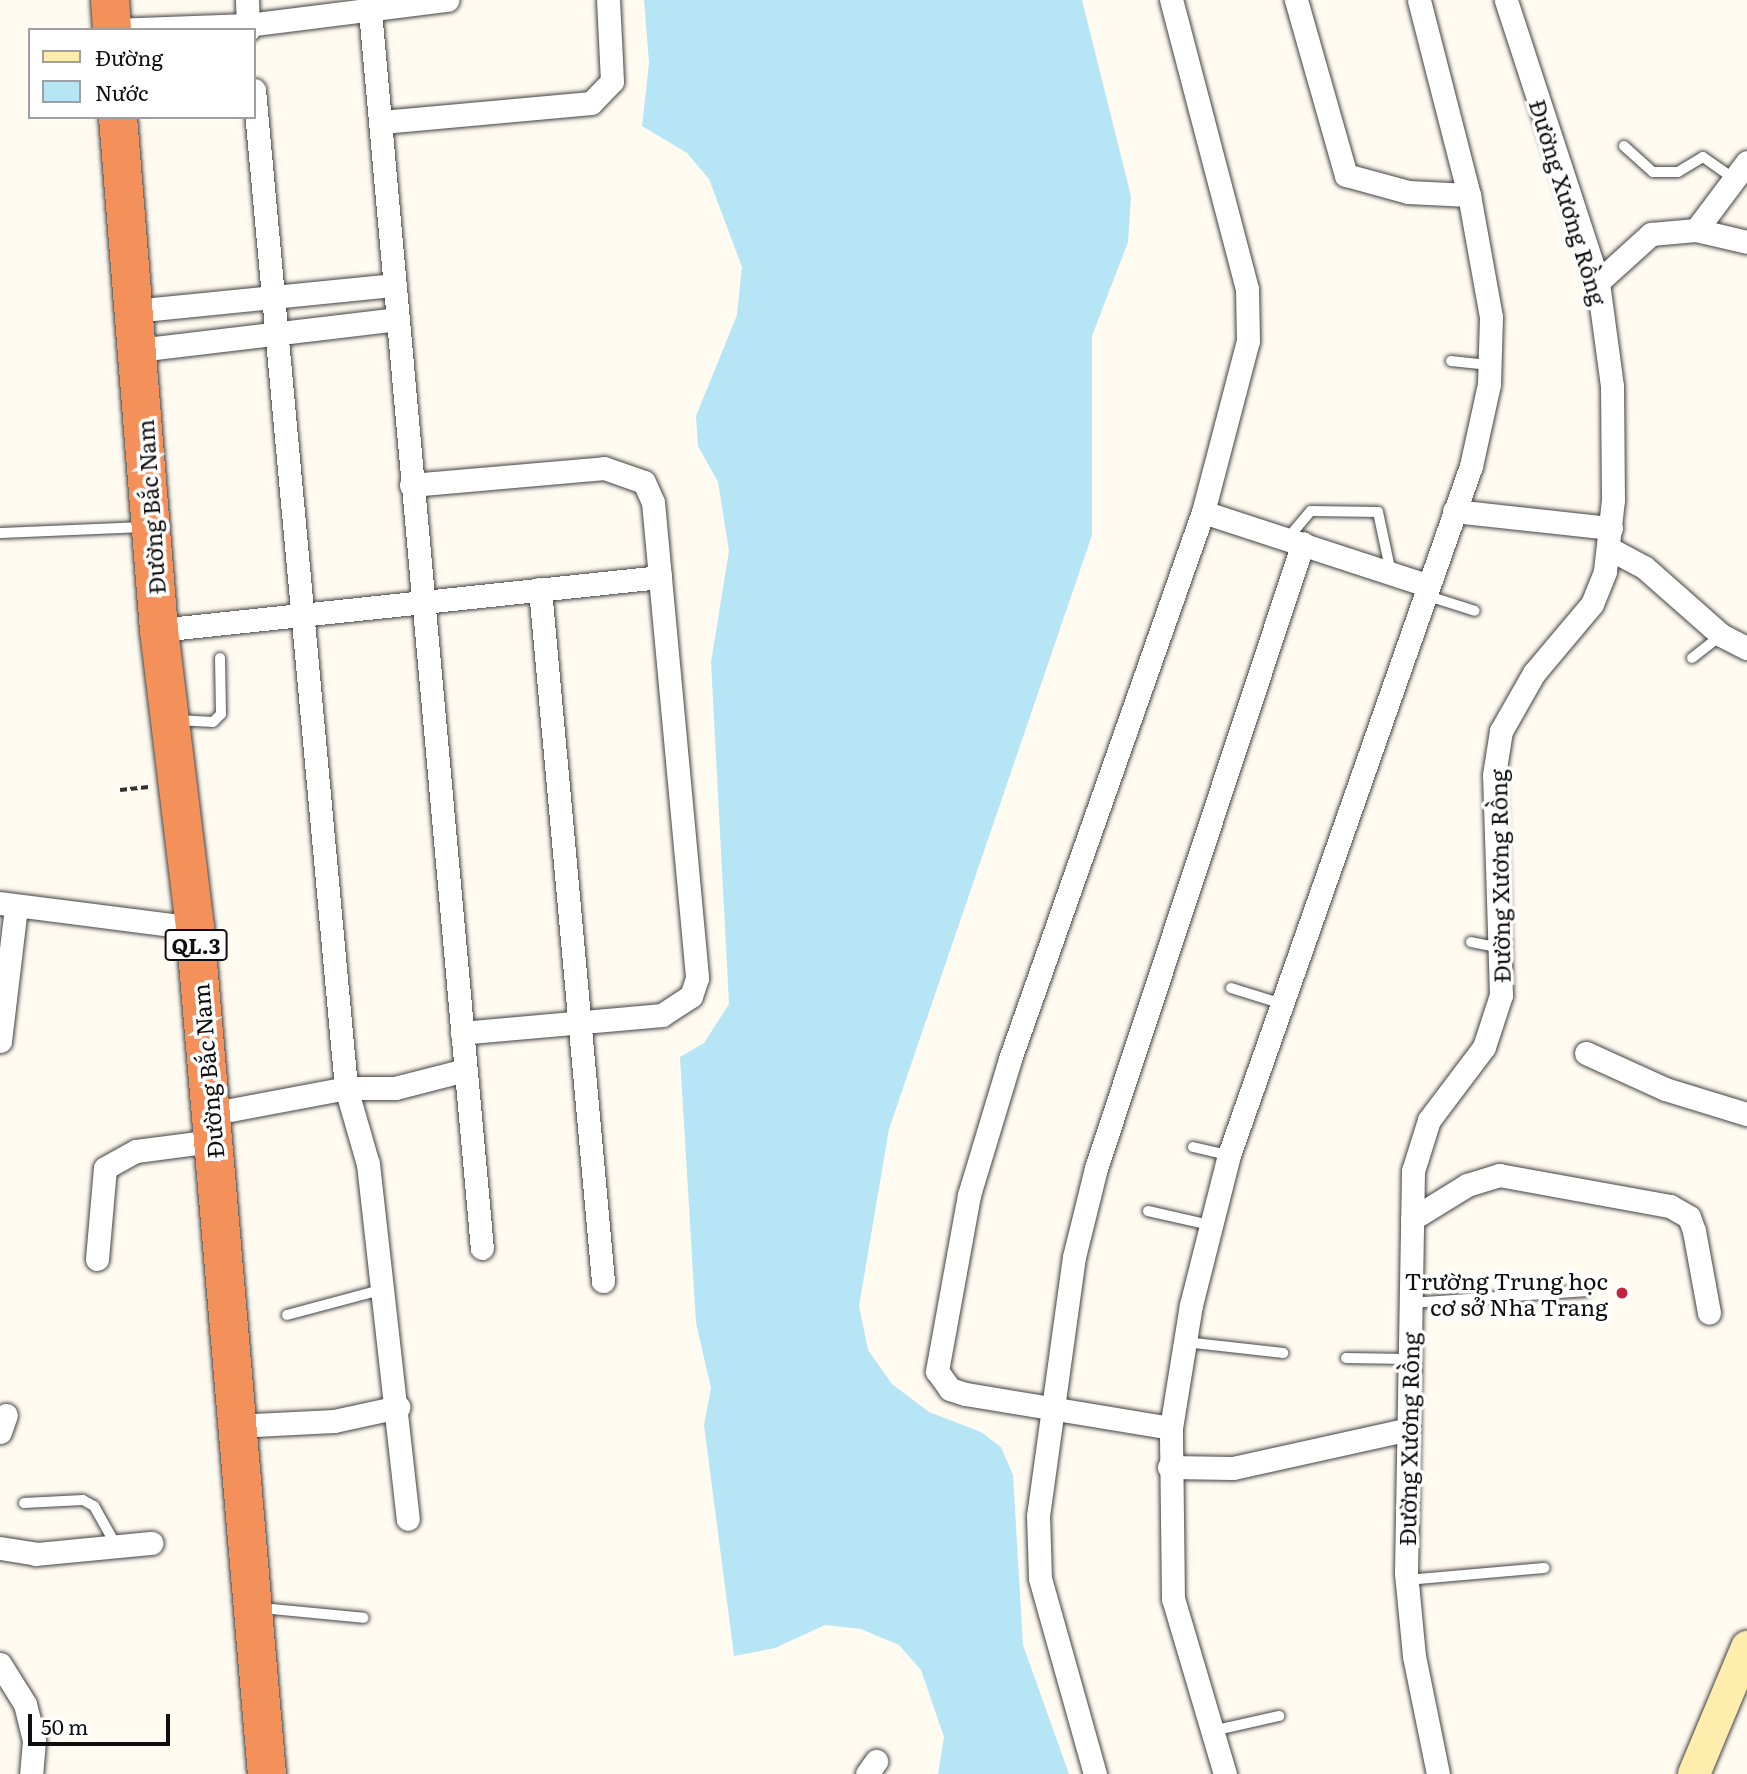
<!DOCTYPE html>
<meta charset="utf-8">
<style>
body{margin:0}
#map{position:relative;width:1747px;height:1774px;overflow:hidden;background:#fffbf1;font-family:Literata,serif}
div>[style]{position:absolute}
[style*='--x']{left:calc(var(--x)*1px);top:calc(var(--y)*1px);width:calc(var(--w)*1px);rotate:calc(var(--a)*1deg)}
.water>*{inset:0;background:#b6e5f6}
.path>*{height:3.5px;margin-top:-1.75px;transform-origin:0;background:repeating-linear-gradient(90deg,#313131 0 7px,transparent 0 10.5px)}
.roads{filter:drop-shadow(0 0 2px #424242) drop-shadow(0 0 2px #424242)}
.lane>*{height:10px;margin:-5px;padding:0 5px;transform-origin:5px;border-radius:5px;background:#fff}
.street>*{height:23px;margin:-11.5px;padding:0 11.5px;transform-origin:11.5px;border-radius:11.5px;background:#fff}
.secondary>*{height:32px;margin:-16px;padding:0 16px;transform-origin:16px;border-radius:16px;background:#feedad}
.highway>*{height:38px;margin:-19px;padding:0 19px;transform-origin:19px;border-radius:19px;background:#f4915b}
.dots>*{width:19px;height:19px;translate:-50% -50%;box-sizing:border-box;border:4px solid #fff;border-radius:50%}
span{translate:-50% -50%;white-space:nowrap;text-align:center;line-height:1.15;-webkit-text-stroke:7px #fff;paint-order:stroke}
.shield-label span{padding:2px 5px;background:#fff;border:2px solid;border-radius:5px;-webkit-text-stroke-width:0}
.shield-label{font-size:21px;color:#0f0f0f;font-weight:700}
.street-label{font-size:23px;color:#0f0f0f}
.poi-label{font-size:23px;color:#0f0f0f}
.right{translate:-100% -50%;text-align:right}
.legend{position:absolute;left:28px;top:28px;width:228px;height:91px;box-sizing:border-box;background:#fff;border:2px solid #9f9f9f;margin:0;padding:9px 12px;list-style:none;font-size:21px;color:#0f0f0f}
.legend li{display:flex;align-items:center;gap:14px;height:35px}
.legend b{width:35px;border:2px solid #9f9f9f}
.scale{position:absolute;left:28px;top:1714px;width:142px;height:32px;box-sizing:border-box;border:4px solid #0f0f0f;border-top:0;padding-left:9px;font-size:21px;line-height:24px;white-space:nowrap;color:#0f0f0f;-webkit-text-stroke:5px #fff;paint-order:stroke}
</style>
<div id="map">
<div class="water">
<i style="clip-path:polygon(644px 0,1082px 0,1131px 196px,1128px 242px,1092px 336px,1092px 535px,889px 1129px,859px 1306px,868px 1350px,892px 1384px,929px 1412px,981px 1432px,1001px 1447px,1013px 1475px,1023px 1645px,1069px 1774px,938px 1774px,944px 1737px,921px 1670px,899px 1645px,861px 1629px,825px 1625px,775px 1648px,734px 1656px,704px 1425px,711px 1388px,696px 1323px,680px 1057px,704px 1043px,729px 1004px,711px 662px,729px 551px,718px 482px,698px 446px,696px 416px,737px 315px,742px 267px,709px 179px,687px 153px,642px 126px,649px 63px)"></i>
</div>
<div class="path">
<i style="--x:120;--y:790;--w:31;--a:-6"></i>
</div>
<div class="roads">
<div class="lane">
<i style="--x:1624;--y:146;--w:39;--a:42"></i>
<i style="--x:1653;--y:172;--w:25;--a:0"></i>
<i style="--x:1678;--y:172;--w:29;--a:-31"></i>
<i style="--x:1703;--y:157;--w:38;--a:35"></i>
<i style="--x:1451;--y:361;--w:39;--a:6"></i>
<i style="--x:0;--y:533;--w:145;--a:-2.4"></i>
<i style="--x:1288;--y:538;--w:35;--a:-50"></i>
<i style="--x:1311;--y:511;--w:67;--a:0.9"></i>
<i style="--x:1378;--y:512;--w:62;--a:78"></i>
<i style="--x:1425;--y:595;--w:52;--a:17.7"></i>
<i style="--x:1692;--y:658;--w:37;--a:-38"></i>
<i style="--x:177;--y:720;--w:36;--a:3"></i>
<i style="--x:213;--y:722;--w:11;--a:-45"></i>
<i style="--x:221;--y:714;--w:56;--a:-91"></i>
<i style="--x:1471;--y:942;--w:32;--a:11"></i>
<i style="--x:1231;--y:988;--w:53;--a:17.4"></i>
<i style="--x:1193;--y:1147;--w:37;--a:13"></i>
<i style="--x:1148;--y:1211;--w:64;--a:12.7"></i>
<i style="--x:1411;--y:1303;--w:176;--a:-3.9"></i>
<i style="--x:287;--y:1315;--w:100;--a:-15"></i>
<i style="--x:1185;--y:1342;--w:99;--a:6.4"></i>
<i style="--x:1346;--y:1358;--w:62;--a:0.9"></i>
<i style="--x:24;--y:1503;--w:59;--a:-2.9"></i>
<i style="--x:83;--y:1500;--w:13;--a:29"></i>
<i style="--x:94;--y:1506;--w:47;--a:60.7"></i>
<i style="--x:1406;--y:1580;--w:139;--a:-5"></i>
<i style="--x:261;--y:1608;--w:103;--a:5.5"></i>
<i style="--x:1212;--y:1731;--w:69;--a:-12.6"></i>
</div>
<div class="street">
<i style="--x:247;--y:0;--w:30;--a:88"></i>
<i style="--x:369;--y:0;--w:1253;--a:84.83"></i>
<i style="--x:1296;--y:0;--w:182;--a:74.1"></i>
<i style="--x:1346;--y:175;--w:64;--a:15.3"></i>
<i style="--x:1408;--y:192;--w:61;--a:2.8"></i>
<i style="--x:112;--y:30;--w:136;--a:-2.1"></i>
<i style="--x:248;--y:25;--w:201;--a:-7.2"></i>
<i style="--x:254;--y:90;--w:1002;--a:84.73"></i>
<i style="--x:346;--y:1088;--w:79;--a:73.9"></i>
<i style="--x:368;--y:1164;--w:357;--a:83.6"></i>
<i style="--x:382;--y:122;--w:210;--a:-5.2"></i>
<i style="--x:591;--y:103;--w:30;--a:-46"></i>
<i style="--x:612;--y:81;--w:81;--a:-92.8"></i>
<i style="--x:1696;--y:230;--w:52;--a:13.2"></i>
<i style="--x:1598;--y:282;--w:72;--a:-42.2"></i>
<i style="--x:1651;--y:234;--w:45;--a:-5.1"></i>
<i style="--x:1696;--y:230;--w:85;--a:-53.1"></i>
<i style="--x:133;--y:311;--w:263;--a:-5.7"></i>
<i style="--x:138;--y:350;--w:262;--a:-6.8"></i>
<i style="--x:411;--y:485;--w:194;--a:-5"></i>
<i style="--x:604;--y:468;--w:42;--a:19.3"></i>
<i style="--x:644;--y:482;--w:22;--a:66"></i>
<i style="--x:653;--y:502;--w:478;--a:84.7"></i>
<i style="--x:697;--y:978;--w:19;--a:108"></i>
<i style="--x:691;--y:996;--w:35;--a:147"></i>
<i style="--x:662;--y:1015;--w:201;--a:174.9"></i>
<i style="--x:1454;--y:511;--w:158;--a:6.2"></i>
<i style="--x:1203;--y:512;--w:236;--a:18.1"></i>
<i style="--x:1610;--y:549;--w:38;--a:28"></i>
<i style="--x:1644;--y:567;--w:103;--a:41.4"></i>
<i style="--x:1721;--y:635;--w:29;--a:27"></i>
<i style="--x:540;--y:589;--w:695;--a:84.8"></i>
<i style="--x:159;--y:630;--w:504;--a:-6.04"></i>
<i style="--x:0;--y:903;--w:197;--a:7.3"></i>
<i style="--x:0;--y:1041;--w:136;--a:-83.2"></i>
<i style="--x:1586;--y:1053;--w:87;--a:24.5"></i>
<i style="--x:1665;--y:1089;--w:86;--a:17"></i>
<i style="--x:209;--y:1114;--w:139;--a:-10.7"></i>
<i style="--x:346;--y:1088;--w:49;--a:0"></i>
<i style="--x:395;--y:1088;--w:72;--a:-14.4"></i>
<i style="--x:1412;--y:1219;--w:65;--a:-31.7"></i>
<i style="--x:1467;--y:1185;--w:34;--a:-17"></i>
<i style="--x:1499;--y:1175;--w:174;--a:10.3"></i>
<i style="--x:1670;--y:1206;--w:22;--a:30"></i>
<i style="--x:1689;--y:1217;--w:15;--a:70"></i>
<i style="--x:1694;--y:1231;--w:83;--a:79.6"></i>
<i style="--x:97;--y:1259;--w:91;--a:-85"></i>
<i style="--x:105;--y:1168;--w:35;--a:-29"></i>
<i style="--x:136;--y:1151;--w:78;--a:-7.4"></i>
<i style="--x:234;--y:1426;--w:100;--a:-2.9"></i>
<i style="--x:334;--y:1421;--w:66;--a:-12.3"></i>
<i style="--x:1171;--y:1428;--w:209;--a:-170.6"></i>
<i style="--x:965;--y:1394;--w:16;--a:-162"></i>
<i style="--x:950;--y:1389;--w:22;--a:-126"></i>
<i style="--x:937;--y:1371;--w:179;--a:-79.7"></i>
<i style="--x:969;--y:1195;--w:142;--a:-73.2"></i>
<i style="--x:1010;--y:1059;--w:580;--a:-70.57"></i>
<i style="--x:1203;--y:512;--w:177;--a:-75.3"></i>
<i style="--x:1248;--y:341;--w:52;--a:-91.1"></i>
<i style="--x:1247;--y:289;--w:299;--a:-104.7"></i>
<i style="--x:0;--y:1432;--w:18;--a:-71"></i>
<i style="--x:1169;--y:1467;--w:64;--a:0.9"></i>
<i style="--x:1233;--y:1468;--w:176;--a:-12.5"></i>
<i style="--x:0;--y:1548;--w:36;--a:9"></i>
<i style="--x:36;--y:1554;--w:116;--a:-5.5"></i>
<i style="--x:0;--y:1664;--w:47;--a:58"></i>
<i style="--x:25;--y:1704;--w:38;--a:76"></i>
<i style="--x:34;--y:1741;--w:33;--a:95"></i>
<i style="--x:867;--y:1774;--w:16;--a:-55"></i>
<i style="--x:1095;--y:1774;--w:204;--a:-105.7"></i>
<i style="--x:1040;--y:1578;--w:62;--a:-91.8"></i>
<i style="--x:1038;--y:1516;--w:261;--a:-82.1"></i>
<i style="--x:1074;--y:1257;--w:92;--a:-76.1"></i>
<i style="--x:1096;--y:1168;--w:658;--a:-71.68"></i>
<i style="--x:1225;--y:1774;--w:183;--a:-106.5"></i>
<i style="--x:1173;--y:1599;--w:171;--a:-90.7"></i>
<i style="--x:1171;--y:1428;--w:125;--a:-80.8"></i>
<i style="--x:1191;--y:1305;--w:155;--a:-75.8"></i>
<i style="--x:1229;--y:1155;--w:730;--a:-70.65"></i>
<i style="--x:1471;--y:466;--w:84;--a:-77.6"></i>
<i style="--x:1489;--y:384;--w:67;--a:-88.3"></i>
<i style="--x:1491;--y:317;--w:124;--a:-100.2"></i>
<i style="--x:1469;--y:195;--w:201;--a:-104.4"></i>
<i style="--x:1438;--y:1774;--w:120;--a:-101.5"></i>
<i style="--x:1414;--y:1656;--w:83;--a:-95.5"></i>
<i style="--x:1406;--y:1573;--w:402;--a:-89"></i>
<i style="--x:1413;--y:1171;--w:53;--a:-72.6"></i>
<i style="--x:1429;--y:1120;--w:91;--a:-53"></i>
<i style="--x:1484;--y:1047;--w:55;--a:-71.9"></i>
<i style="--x:1501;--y:995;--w:220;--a:-91.8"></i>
<i style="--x:1494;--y:775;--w:45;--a:-81"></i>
<i style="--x:1501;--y:731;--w:67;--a:-60.4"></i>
<i style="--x:1534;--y:673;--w:90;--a:-50"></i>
<i style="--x:1592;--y:604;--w:35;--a:-68"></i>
<i style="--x:1605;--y:571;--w:71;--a:-83.6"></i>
<i style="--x:1613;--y:500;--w:114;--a:-90.5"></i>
<i style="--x:1612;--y:386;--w:105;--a:-97.7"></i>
<i style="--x:1598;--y:282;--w:297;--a:-108.1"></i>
</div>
<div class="secondary">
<i style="--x:1694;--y:1774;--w:138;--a:-67.3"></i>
</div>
<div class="highway">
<i style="--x:110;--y:0;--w:30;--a:86"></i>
<i style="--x:118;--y:117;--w:515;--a:85.43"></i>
<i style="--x:159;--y:630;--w:300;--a:83.1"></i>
<i style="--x:195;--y:928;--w:849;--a:85.14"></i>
</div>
</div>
<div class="dots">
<i style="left:1622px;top:1293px;background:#c0273e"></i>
</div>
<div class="shield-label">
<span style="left:196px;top:945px">QL.3</span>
</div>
<div class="street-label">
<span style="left:1569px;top:202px;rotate:73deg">Đường Xương Rồng</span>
<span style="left:150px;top:507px;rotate:-94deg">Đường Bắc Nam</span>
<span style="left:1499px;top:876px;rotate:-91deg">Đường Xương Rồng</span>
<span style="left:207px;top:1071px;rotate:-95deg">Đường Bắc Nam</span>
<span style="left:1408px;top:1439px;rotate:-89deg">Đường Xương Rồng</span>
</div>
<div class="poi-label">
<span class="right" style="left:1608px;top:1293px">Trường Trung học<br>cơ sở Nha Trang</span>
</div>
<ul class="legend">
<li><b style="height:9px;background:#feedad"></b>Đường</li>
<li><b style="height:19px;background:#b6e5f6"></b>Nước</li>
</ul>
<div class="scale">50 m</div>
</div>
